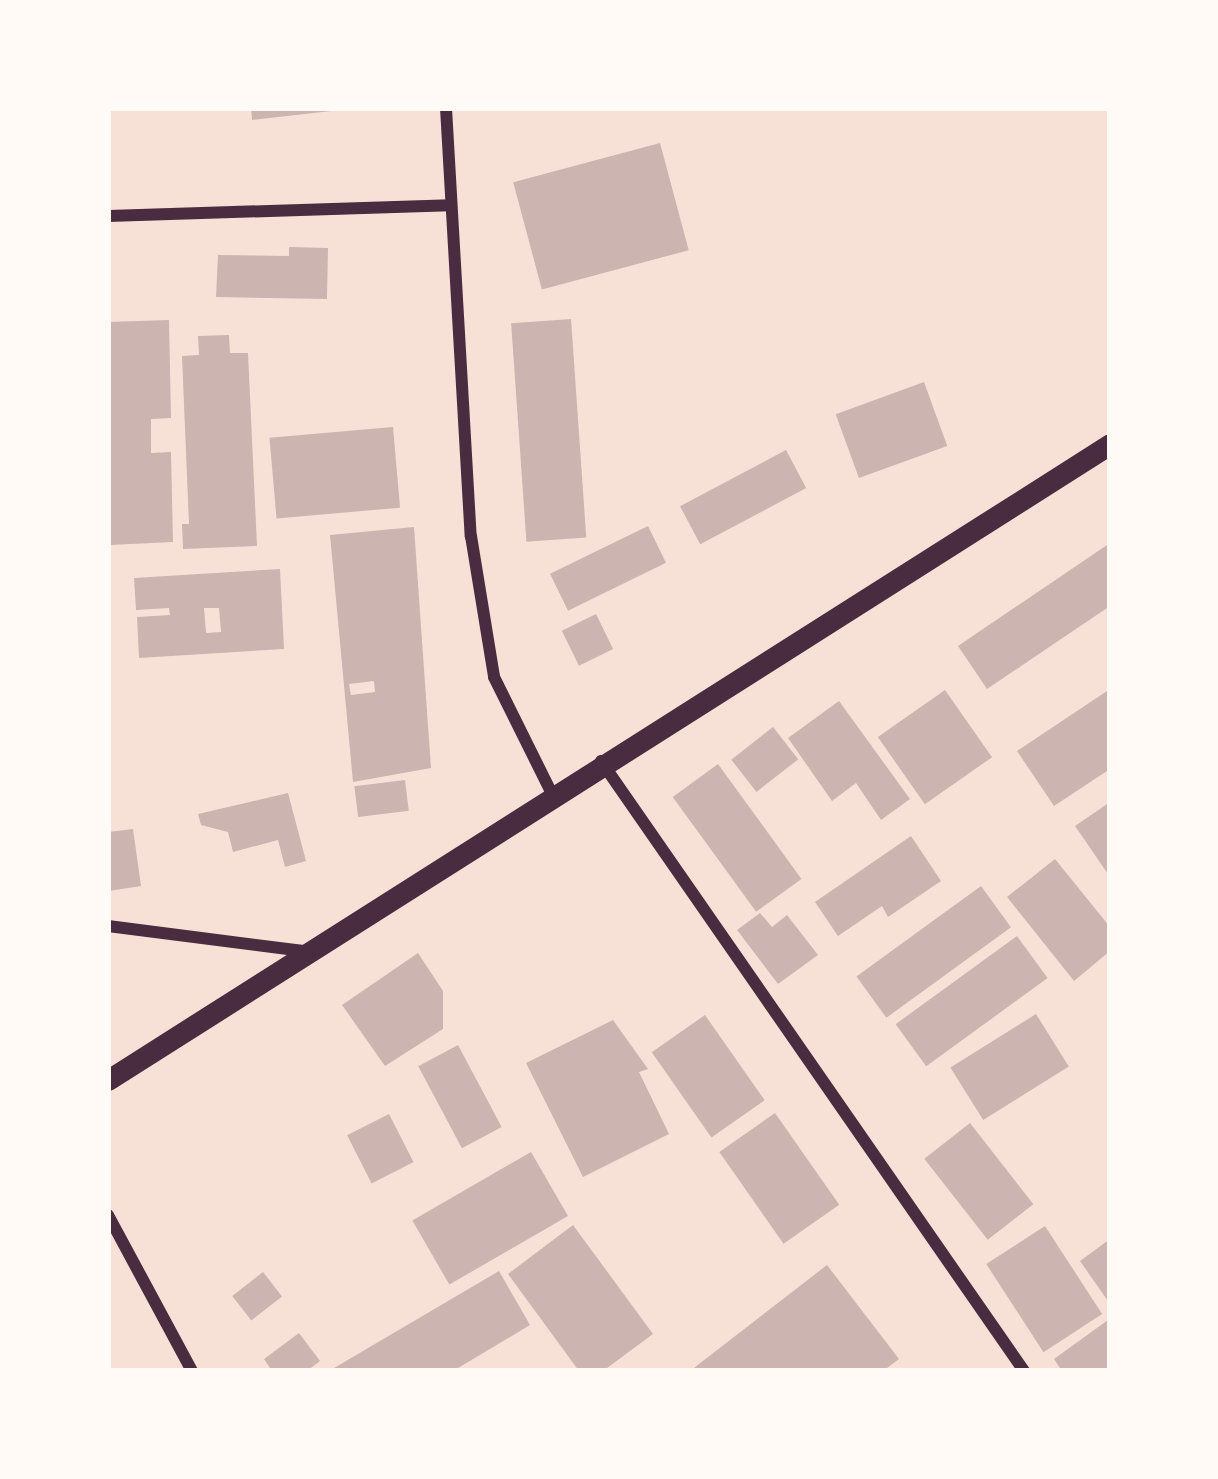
<!DOCTYPE html>
<style>
body{margin:0}
#map{position:relative;width:1218px;height:1479px;overflow:hidden;background:#f7e1d7;font-family:"DM Sans",sans-serif}
div>[style]{position:absolute}
[style*='--x']{left:calc(var(--x)*1px);top:calc(var(--y)*1px);width:calc(var(--w)*1px);rotate:calc(var(--a)*1deg)}
.building>*{inset:0;background:#ccb4b1;transform-origin:0 0}
.minor>*{height:12px;margin:-6px;padding:0 6px;transform-origin:6px;border-radius:6px;background:#4a2c40}
.tertiary>*{height:21px;margin:-10.5px;padding:0 10.5px;transform-origin:10.5px;border-radius:10.5px;background:#4a2c40}
span{translate:-50% -50%;white-space:nowrap;text-align:center;line-height:1.15;-webkit-text-stroke:9px #fffaf5;paint-order:stroke}
.frame{position:absolute;inset:0;border:111px solid #fffaf5;pointer-events:none}
</style>
<div id="map">
<div class="building">
<i style="clip-path:polygon(251px 108px,331px 108px,331px 111px,252px 120px)"></i>
<i style="left:660px;top:143px;width:111px;height:152px;rotate:75deg"></i>
<i style="clip-path:polygon(289px 247px,328px 248px,327px 299px,216px 297px,218px 255px,289px 256px)"></i>
<i style="left:571px;top:319px;width:219px;height:60px;rotate:86deg"></i>
<i style="clip-path:polygon(169px 320px,171px 418px,151px 419px,151px 453px,171px 452px,173px 542px,110px 545px,108px 322px)"></i>
<i style="clip-path:polygon(229px 335px,230px 353px,248px 353px,257px 546px,183px 549px,182px 524px,189px 524px,182px 356px,199px 355px,198px 336px)"></i>
<i style="left:924px;top:382px;width:68px;height:94px;rotate:70deg"></i>
<i style="left:393px;top:427px;width:81px;height:124px;rotate:85deg"></i>
<i style="left:786px;top:450px;width:43px;height:120px;rotate:62deg"></i>
<i style="left:648px;top:526px;width:41px;height:109px;rotate:64deg"></i>
<i style="clip-path:polygon(evenodd,414px 527px,431px 768px,353px 782px,330px 535px,414px 527px,374px 681px,375px 692px,351px 695px,349px 684px,374px 681px)"></i>
<i style="clip-path:polygon(1110px 543px,1110px 606px,987px 689px,958px 646px)"></i>
<i style="clip-path:polygon(evenodd,280px 569px,284px 649px,139px 658px,137px 617px,170px 615px,169px 608px,136px 610px,134px 578px,280px 569px,204px 608px,219px 608px,221px 632px,206px 633px,204px 608px)"></i>
<i style="left:596px;top:614px;width:39px;height:38px;rotate:64deg"></i>
<i style="clip-path:polygon(1110px 689px,1110px 769px,1054px 806px,1017px 751px)"></i>
<i style="left:945px;top:690px;width:82px;height:82px;rotate:55deg"></i>
<i style="clip-path:polygon(839px 701px,910px 799px,881px 820px,856px 783px,832px 801px,788px 738px)"></i>
<i style="left:773px;top:727px;width:41px;height:53px;rotate:52deg"></i>
<i style="left:718px;top:764px;width:142px;height:56px;rotate:54deg"></i>
<i style="left:405px;top:780px;width:31px;height:51px;rotate:83deg"></i>
<i style="clip-path:polygon(288px 793px,306px 861px,285px 867px,278px 840px,233px 852px,228px 832px,201px 825px,198px 814px)"></i>
<i style="clip-path:polygon(1110px 802px,1110px 877px,1075px 826px)"></i>
<i style="clip-path:polygon(133px 829px,141px 886px,109px 891px,108px 832px)"></i>
<i style="clip-path:polygon(911px 836px,941px 881px,888px 917px,882px 906px,838px 936px,815px 902px)"></i>
<i style="clip-path:polygon(1055px 859px,1110px 927px,1110px 951px,1074px 981px,1007px 897px)"></i>
<i style="left:981px;top:886px;width:51px;height:154px;rotate:54deg"></i>
<i style="clip-path:polygon(760px 913px,772px 927px,787px 915px,818px 955px,778px 984px,737px 930px)"></i>
<i style="left:1017px;top:936px;width:52px;height:150px;rotate:54deg"></i>
<i style="clip-path:polygon(418px 953px,443px 991px,443px 1029px,385px 1066px,342px 1005px)"></i>
<i style="left:1036px;top:1014px;width:62px;height:101px;rotate:58deg"></i>
<i style="left:705px;top:1015px;width:104px;height:65px;rotate:55deg"></i>
<i style="clip-path:polygon(613px 1020px,648px 1069px,639px 1072px,669px 1134px,583px 1177px,526px 1063px)"></i>
<i style="left:458px;top:1045px;width:93px;height:45px;rotate:62deg"></i>
<i style="left:775px;top:1113px;width:112px;height:68px;rotate:55deg"></i>
<i style="left:389px;top:1114px;width:54px;height:47px;rotate:63deg"></i>
<i style="left:970px;top:1123px;width:103px;height:58px;rotate:52deg"></i>
<i style="left:531px;top:1152px;width:74px;height:137px;rotate:60deg"></i>
<i style="clip-path:polygon(573px 1225px,653px 1334px,603px 1371px,579px 1371px,508px 1274px)"></i>
<i style="left:1045px;top:1226px;width:105px;height:70px;rotate:57deg"></i>
<i style="clip-path:polygon(1110px 1239px,1110px 1304px,1080px 1261px)"></i>
<i style="clip-path:polygon(827px 1265px,899px 1359px,883px 1371px,690px 1371px)"></i>
<i style="clip-path:polygon(499px 1271px,530px 1325px,453px 1371px,329px 1371px)"></i>
<i style="left:263px;top:1272px;width:31px;height:39px;rotate:52deg"></i>
<i style="clip-path:polygon(1108px 1320px,1110px 1371px,1062px 1371px,1054px 1359px)"></i>
<i style="clip-path:polygon(299px 1333px,320px 1361px,307px 1371px,272px 1371px,264px 1359px)"></i>
</div>
<div class="minor">
<i style="--x:446;--y:108;--w:429;--a:86.7"></i>
<i style="--x:471;--y:536;--w:143;--a:80.7"></i>
<i style="--x:494;--y:677;--w:133;--a:63.6"></i>
<i style="--x:108;--y:216;--w:342;--a:-1.8"></i>
<i style="--x:601;--y:761;--w:742;--a:55.26"></i>
<i style="--x:108;--y:926;--w:197;--a:7.3"></i>
<i style="--x:108;--y:1215;--w:177;--a:61.7"></i>
</div>
<div class="tertiary">
<i style="--x:108;--y:1080;--w:1187;--a:-32.4"></i>
</div>
<div class="frame"></div>
</div>
